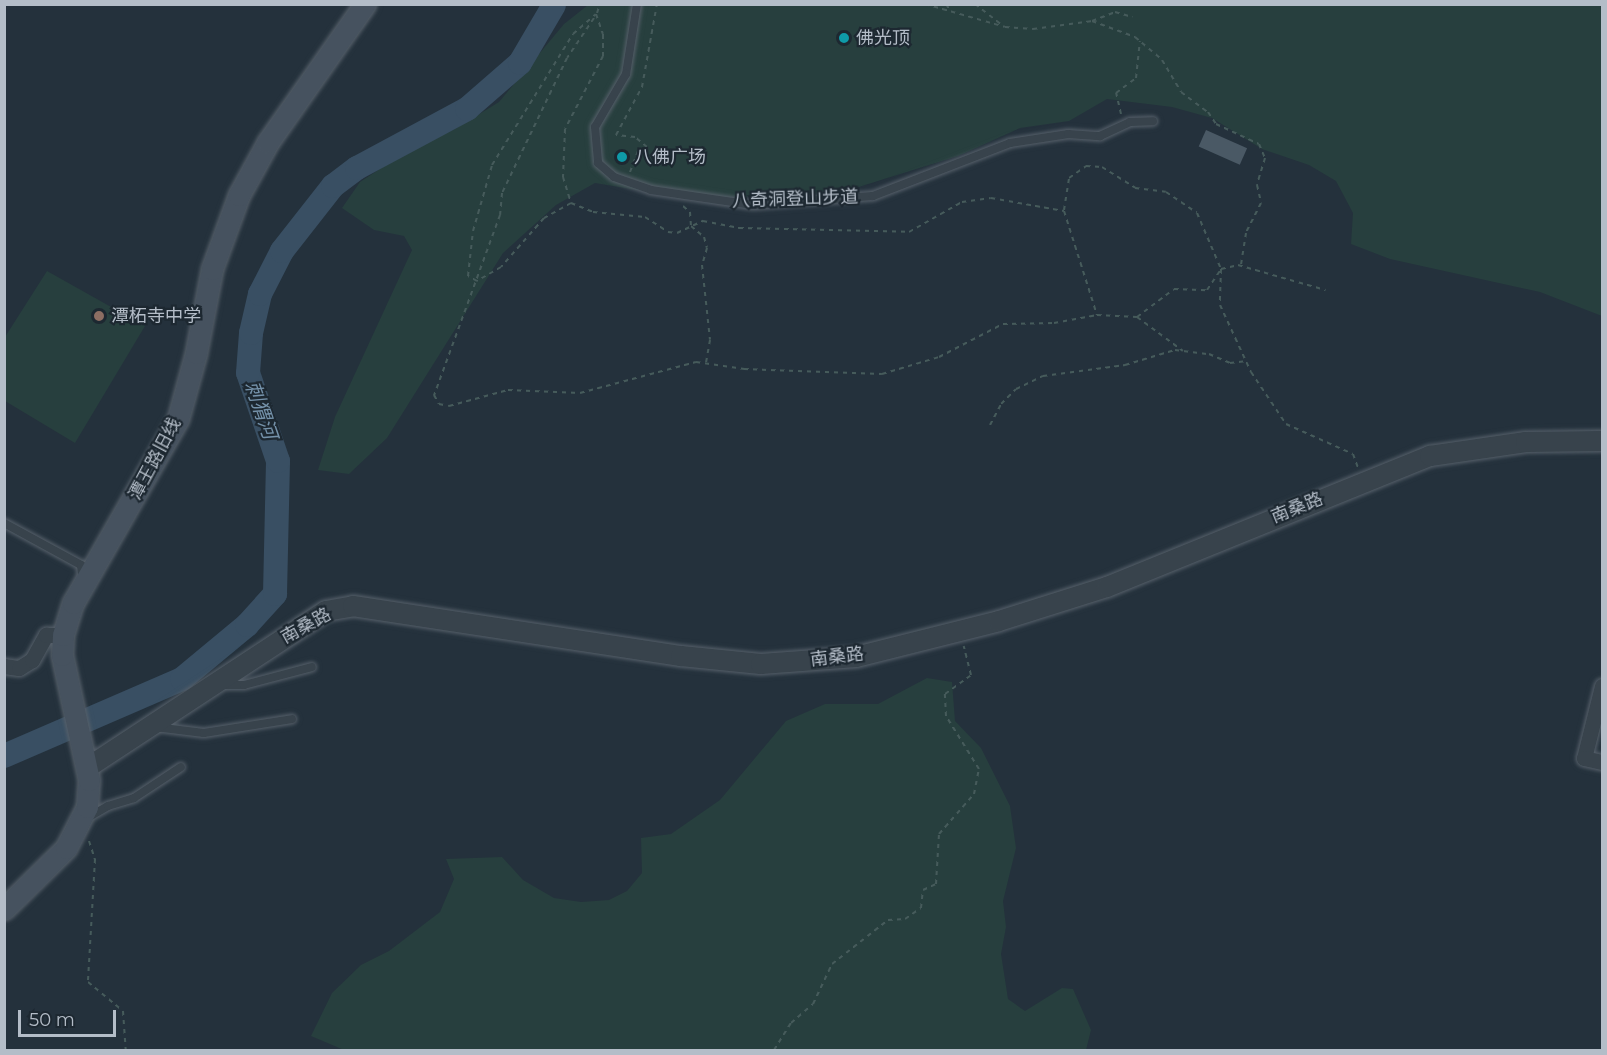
<!DOCTYPE html>
<meta charset="utf-8">
<style>
body{margin:0}
#map{position:relative;width:1607px;height:1055px;overflow:hidden;background:#24313c;font-family:Montserrat,"Noto Sans SC",sans-serif}
div>[style]{position:absolute}
[style*='--x']{left:calc(var(--x)*1px);top:calc(var(--y)*1px);width:calc(var(--w)*1px);rotate:calc(var(--a)*1deg)}
.green>*{inset:0;background:#273f3e}
.river>*{height:24px;margin:-12px;padding:0 12px;transform-origin:12px;border-radius:12px;background:#394f63}
.building>*{inset:0;background:#4a5965;transform-origin:0 0}
.path>*{height:2px;margin-top:-1px;transform-origin:0;background:repeating-linear-gradient(90deg,#465b5b 0 4.5px,transparent 0 9px)}
.roads{filter:drop-shadow(0 0 2px #56606a) drop-shadow(0 0 2px #56606a)}
.service>*{height:8px;margin:-4px;padding:0 4px;transform-origin:4px;border-radius:4px;background:#38434c}
.minor>*{height:15px;margin:-7.5px;padding:0 7.5px;transform-origin:7.5px;border-radius:7.5px;background:#38434c}
.tertiary>*{height:20px;margin:-10px;padding:0 10px;transform-origin:10px;border-radius:10px;background:#38434c}
.secondary>*{height:21px;margin:-10.5px;padding:0 10.5px;transform-origin:10.5px;border-radius:10.5px;background:#46525f}
.dots>*{width:16px;height:16px;translate:-50% -50%;box-sizing:border-box;border:3px solid #1d2831;border-radius:50%}
span{translate:-50% -50%;white-space:nowrap;text-align:center;line-height:1.15;-webkit-text-stroke:4.5px #1d2831;paint-order:stroke}
.poi-label{font-size:18px;color:#b4bdc8}
.left{translate:0 -50%;text-align:left}
.street-label{font-size:18px;color:#b4bdc8}
.water-label{font-size:20px;color:#7592aa;font-style:italic}
.frame{position:absolute;inset:0;border:6px solid #b4bdc8;pointer-events:none}
.scale{position:absolute;left:18px;top:1010px;width:98px;height:27px;box-sizing:border-box;border:3px solid #b4bdc8;border-top:0;padding-left:8px;font-size:18px;line-height:21px;white-space:nowrap;color:#b4bdc8;-webkit-text-stroke:4px #1d2831;paint-order:stroke}
</style>
<div id="map">
<div class="green">
<i style="clip-path:polygon(588px 5px,1602px 5px,1602px 316px,1540px 292px,1390px 259px,1351px 244px,1353px 213px,1336px 181px,1309px 165px,1262px 149px,1212px 118px,1172px 107px,1107px 99px,1069px 121px,1020px 128px,958px 156px,849px 190px,778px 197px,679px 197px,595px 183px,556px 205px,503px 253px,387px 438px,349px 474px,318px 470px,335px 417px,412px 250px,404px 236px,374px 230px,342px 208px,360px 182px,409px 150px,455px 129px,499px 102px,564px 24px)"></i>
<i style="clip-path:polygon(47px 271px,145px 326px,75px 443px,5px 401px,5px 337px)"></i>
<i style="clip-path:polygon(927px 678px,952px 682px,955px 721px,981px 748px,1010px 806px,1016px 848px,1003px 901px,1006px 927px,1001px 954px,1008px 999px,1025px 1011px,1062px 988px,1073px 989px,1091px 1030px,1086px 1050px,344px 1050px,311px 1036px,332px 993px,361px 965px,389px 951px,440px 912px,454px 879px,446px 859px,502px 857px,523px 880px,554px 898px,581px 902px,609px 900px,627px 891px,642px 873px,641px 838px,671px 834px,720px 800px,786px 721px,825px 704px,878px 704px)"></i>
</div>
<div class="river">
<i style="--x:4;--y:756;--w:194;--a:-23.4"></i>
<i style="--x:182;--y:679;--w:85;--a:-39.7"></i>
<i style="--x:247;--y:625;--w:42;--a:-47.9"></i>
<i style="--x:275;--y:594;--w:133;--a:-88.7"></i>
<i style="--x:278;--y:461;--w:93;--a:-108.8"></i>
<i style="--x:248;--y:373;--w:40;--a:-85.7"></i>
<i style="--x:251;--y:333;--w:40;--a:-77"></i>
<i style="--x:260;--y:294;--w:48;--a:-62.9"></i>
<i style="--x:282;--y:251;--w:83;--a:-51.9"></i>
<i style="--x:333;--y:186;--w:30;--a:-37"></i>
<i style="--x:357;--y:168;--w:125;--a:-28.2"></i>
<i style="--x:467;--y:109;--w:70;--a:-41"></i>
<i style="--x:520;--y:63;--w:67;--a:-59.6"></i>
</div>
<div class="building">
<i style="left:1206px;top:130px;width:45px;height:18px;rotate:24deg"></i>
</div>
<div class="path">
<i style="--x:925;--y:4;--w:83;--a:16"></i>
<i style="--x:1005;--y:27;--w:28;--a:4"></i>
<i style="--x:1033;--y:29;--w:60;--a:-7.7"></i>
<i style="--x:1092;--y:21;--w:25;--a:-21"></i>
<i style="--x:1115;--y:12;--w:18;--a:16"></i>
<i style="--x:946;--y:4;--w:9;--a:58"></i>
<i style="--x:975;--y:4;--w:37;--a:38"></i>
<i style="--x:597;--y:13;--w:9;--a:-72"></i>
<i style="--x:594;--y:18;--w:48;--a:124"></i>
<i style="--x:567;--y:58;--w:150;--a:115.7"></i>
<i style="--x:502;--y:193;--w:22;--a:95"></i>
<i style="--x:500;--y:215;--w:192;--a:110.1"></i>
<i style="--x:434;--y:395;--w:10;--a:61"></i>
<i style="--x:439;--y:404;--w:10;--a:11"></i>
<i style="--x:449;--y:406;--w:61;--a:-15.2"></i>
<i style="--x:508;--y:390;--w:72;--a:2.4"></i>
<i style="--x:580;--y:393;--w:120;--a:-15"></i>
<i style="--x:696;--y:362;--w:49;--a:8.3"></i>
<i style="--x:744;--y:369;--w:138;--a:2.1"></i>
<i style="--x:882;--y:374;--w:59;--a:-16.6"></i>
<i style="--x:939;--y:357;--w:72;--a:-27.3"></i>
<i style="--x:1003;--y:324;--w:51;--a:-1.1"></i>
<i style="--x:1054;--y:323;--w:44;--a:-10.5"></i>
<i style="--x:1097;--y:315;--w:40;--a:2.9"></i>
<i style="--x:1137;--y:317;--w:57;--a:36.5"></i>
<i style="--x:1092;--y:21;--w:46;--a:20.4"></i>
<i style="--x:1135;--y:37;--w:35;--a:40"></i>
<i style="--x:1162;--y:60;--w:37;--a:59"></i>
<i style="--x:1181;--y:92;--w:34;--a:37"></i>
<i style="--x:1208;--y:112;--w:14;--a:56"></i>
<i style="--x:1216;--y:124;--w:47;--a:24.9"></i>
<i style="--x:1259;--y:144;--w:15;--a:67"></i>
<i style="--x:1265;--y:158;--w:28;--a:107"></i>
<i style="--x:1257;--y:185;--w:18;--a:77"></i>
<i style="--x:1261;--y:203;--w:34;--a:117"></i>
<i style="--x:1246;--y:233;--w:32;--a:99"></i>
<i style="--x:1121;--y:114;--w:22;--a:-103"></i>
<i style="--x:1116;--y:93;--w:25;--a:-37"></i>
<i style="--x:1136;--y:78;--w:37;--a:-84"></i>
<i style="--x:630;--y:172;--w:22;--a:-69"></i>
<i style="--x:638;--y:151;--w:10;--a:-24"></i>
<i style="--x:647;--y:147;--w:16;--a:-140"></i>
<i style="--x:635;--y:137;--w:19;--a:-174"></i>
<i style="--x:616;--y:135;--w:55;--a:-61.6"></i>
<i style="--x:642;--y:87;--w:84;--a:-79.8"></i>
<i style="--x:571;--y:203;--w:31;--a:151"></i>
<i style="--x:544;--y:218;--w:65;--a:131.3"></i>
<i style="--x:501;--y:267;--w:28;--a:150"></i>
<i style="--x:477;--y:281;--w:10;--a:-151"></i>
<i style="--x:468;--y:276;--w:45;--a:-83.7"></i>
<i style="--x:473;--y:231;--w:69;--a:-73.9"></i>
<i style="--x:492;--y:165;--w:154;--a:-58.3"></i>
<i style="--x:573;--y:34;--w:30;--a:-41"></i>
<i style="--x:596;--y:14;--w:21;--a:71"></i>
<i style="--x:603;--y:34;--w:22;--a:90"></i>
<i style="--x:603;--y:56;--w:82;--a:117.5"></i>
<i style="--x:565;--y:129;--w:48;--a:92.4"></i>
<i style="--x:563;--y:177;--w:27;--a:73"></i>
<i style="--x:571;--y:203;--w:24;--a:22"></i>
<i style="--x:593;--y:212;--w:52;--a:5.5"></i>
<i style="--x:645;--y:217;--w:27;--a:33"></i>
<i style="--x:668;--y:232;--w:9;--a:6"></i>
<i style="--x:677;--y:233;--w:29;--a:-25"></i>
<i style="--x:703;--y:221;--w:37;--a:11"></i>
<i style="--x:739;--y:228;--w:170;--a:1.3"></i>
<i style="--x:909;--y:232;--w:61;--a:-29.5"></i>
<i style="--x:962;--y:202;--w:29;--a:-8"></i>
<i style="--x:991;--y:198;--w:74;--a:10.1"></i>
<i style="--x:1064;--y:211;--w:109;--a:72.4"></i>
<i style="--x:683;--y:206;--w:9;--a:41"></i>
<i style="--x:690;--y:212;--w:14;--a:86"></i>
<i style="--x:691;--y:226;--w:17;--a:40"></i>
<i style="--x:704;--y:237;--w:11;--a:75"></i>
<i style="--x:707;--y:248;--w:18;--a:106"></i>
<i style="--x:702;--y:265;--w:75;--a:83.9"></i>
<i style="--x:710;--y:340;--w:23;--a:100"></i>
<i style="--x:1064;--y:210;--w:32;--a:-81"></i>
<i style="--x:1069;--y:178;--w:21;--a:-35"></i>
<i style="--x:1086;--y:166;--w:16;--a:4"></i>
<i style="--x:1102;--y:167;--w:39;--a:32"></i>
<i style="--x:1135;--y:188;--w:31;--a:7"></i>
<i style="--x:1166;--y:192;--w:37;--a:34"></i>
<i style="--x:1197;--y:213;--w:61;--a:66.8"></i>
<i style="--x:1221;--y:269;--w:36;--a:92"></i>
<i style="--x:1220;--y:305;--w:74;--a:65.2"></i>
<i style="--x:1251;--y:372;--w:63;--a:56.1"></i>
<i style="--x:1286;--y:424;--w:73;--a:24.1"></i>
<i style="--x:1353;--y:454;--w:15;--a:70"></i>
<i style="--x:1137;--y:317;--w:46;--a:-37.1"></i>
<i style="--x:1174;--y:289;--w:33;--a:2"></i>
<i style="--x:1207;--y:290;--w:25;--a:-56"></i>
<i style="--x:1221;--y:269;--w:17;--a:-13"></i>
<i style="--x:1238;--y:265;--w:91;--a:16"></i>
<i style="--x:990;--y:425;--w:24;--a:-62"></i>
<i style="--x:1001;--y:404;--w:21;--a:-45"></i>
<i style="--x:1016;--y:389;--w:30;--a:-26"></i>
<i style="--x:1043;--y:376;--w:83;--a:-7.6"></i>
<i style="--x:1125;--y:365;--w:52;--a:-16.7"></i>
<i style="--x:1175;--y:350;--w:34;--a:7"></i>
<i style="--x:1209;--y:354;--w:23;--a:23"></i>
<i style="--x:1230;--y:363;--w:17;--a:-7"></i>
<i style="--x:89;--y:841;--w:19;--a:72"></i>
<i style="--x:95;--y:859;--w:123;--a:93.3"></i>
<i style="--x:88;--y:982;--w:45;--a:39.6"></i>
<i style="--x:123;--y:1011;--w:39;--a:86"></i>
<i style="--x:774;--y:1050;--w:32;--a:-58"></i>
<i style="--x:791;--y:1023;--w:29;--a:-41"></i>
<i style="--x:813;--y:1004;--w:44;--a:-64.6"></i>
<i style="--x:832;--y:964;--w:71;--a:-38.2"></i>
<i style="--x:888;--y:920;--w:17;--a:-3"></i>
<i style="--x:905;--y:919;--w:19;--a:-35"></i>
<i style="--x:921;--y:908;--w:18;--a:-84"></i>
<i style="--x:923;--y:890;--w:14;--a:-25"></i>
<i style="--x:936;--y:884;--w:50;--a:-86.6"></i>
<i style="--x:939;--y:834;--w:53;--a:-48.8"></i>
<i style="--x:974;--y:794;--w:25;--a:-79"></i>
<i style="--x:979;--y:769;--w:62;--a:-121.9"></i>
<i style="--x:946;--y:716;--w:22;--a:-93"></i>
<i style="--x:945;--y:694;--w:32;--a:-36"></i>
<i style="--x:971;--y:675;--w:30;--a:-104"></i>
</div>
<div class="roads">
<div class="service">
<i style="--x:637;--y:4;--w:71;--a:98.9"></i>
<i style="--x:626;--y:74;--w:61;--a:120.3"></i>
<i style="--x:595;--y:127;--w:36;--a:85"></i>
<i style="--x:598;--y:163;--w:21;--a:41"></i>
<i style="--x:614;--y:177;--w:39;--a:19"></i>
<i style="--x:651;--y:190;--w:103;--a:8.4"></i>
<i style="--x:753;--y:205;--w:120;--a:-4.3"></i>
<i style="--x:873;--y:196;--w:147;--a:-21.1"></i>
<i style="--x:1010;--y:143;--w:59;--a:-8.8"></i>
<i style="--x:1068;--y:134;--w:32;--a:4"></i>
<i style="--x:1100;--y:136;--w:33;--a:-25"></i>
<i style="--x:1130;--y:122;--w:23;--a:-2"></i>
<i style="--x:4;--y:523;--w:88;--a:28.6"></i>
<i style="--x:81;--y:565;--w:10;--a:84"></i>
<i style="--x:220;--y:685;--w:24;--a:0"></i>
<i style="--x:244;--y:685;--w:70;--a:-14.8"></i>
<i style="--x:155;--y:727;--w:49;--a:7"></i>
<i style="--x:204;--y:733;--w:89;--a:-9"></i>
<i style="--x:89;--y:817;--w:22;--a:-30"></i>
<i style="--x:108;--y:806;--w:27;--a:-17"></i>
<i style="--x:134;--y:798;--w:56;--a:-33.4"></i>
</div>
<div class="minor">
<i style="--x:4;--y:666;--w:15;--a:8"></i>
<i style="--x:19;--y:668;--w:15;--a:-32"></i>
<i style="--x:32;--y:660;--w:29;--a:-61"></i>
<i style="--x:46;--y:635;--w:17;--a:0"></i>
<i style="--x:1602;--y:686;--w:74;--a:104"></i>
<i style="--x:1584;--y:758;--w:18;--a:13"></i>
</div>
<div class="tertiary">
<i style="--x:87;--y:768;--w:286;--a:-33.3"></i>
<i style="--x:326;--y:611;--w:27;--a:-10"></i>
<i style="--x:353;--y:606;--w:332;--a:8.7"></i>
<i style="--x:681;--y:656;--w:80;--a:5.7"></i>
<i style="--x:761;--y:664;--w:95;--a:-4.2"></i>
<i style="--x:856;--y:657;--w:147;--a:-14.1"></i>
<i style="--x:999;--y:621;--w:113;--a:-17.5"></i>
<i style="--x:1107;--y:587;--w:349;--a:-22.1"></i>
<i style="--x:1430;--y:456;--w:97;--a:-8.3"></i>
<i style="--x:1526;--y:442;--w:76;--a:-0.8"></i>
</div>
<div class="secondary">
<i style="--x:4;--y:909;--w:87;--a:-44.5"></i>
<i style="--x:66;--y:848;--w:46;--a:-62.9"></i>
<i style="--x:87;--y:807;--w:27;--a:-86"></i>
<i style="--x:89;--y:780;--w:128;--a:-102.2"></i>
<i style="--x:62;--y:655;--w:20;--a:-87"></i>
<i style="--x:63;--y:635;--w:34;--a:-73"></i>
<i style="--x:73;--y:603;--w:212;--a:-60.3"></i>
<i style="--x:178;--y:419;--w:68;--a:-74.7"></i>
<i style="--x:196;--y:353;--w:86;--a:-79.2"></i>
<i style="--x:212;--y:269;--w:79;--a:-70"></i>
<i style="--x:239;--y:195;--w:60;--a:-61.3"></i>
<i style="--x:268;--y:142;--w:169;--a:-54.9"></i>
</div>
</div>
<div class="dots">
<i style="left:844px;top:38px;background:#0f9aa8"></i>
<i style="left:622px;top:157px;background:#0f9aa8"></i>
<i style="left:99px;top:316px;background:#8d6e63"></i>
</div>
<div class="poi-label">
<span class="left" style="left:856px;top:38px">佛光顶</span>
<span class="left" style="left:634px;top:157px">八佛广场</span>
<span class="left" style="left:111px;top:316px">潭柘寺中学</span>
</div>
<div class="street-label">
<span style="left:795px;top:199px;rotate:-2deg">八奇洞登山步道</span>
<span style="left:155px;top:459px;rotate:-62deg">潭王路旧线</span>
<span style="left:1297px;top:508px;rotate:-22deg">南桑路</span>
<span style="left:306px;top:626px;rotate:-29deg">南桑路</span>
<span style="left:837px;top:657px;rotate:-7deg">南桑路</span>
</div>
<div class="water-label">
<span style="left:261px;top:410px;rotate:71deg">刺猬河</span>
</div>
<div class="frame"></div>
<div class="scale">50 m</div>
</div>
